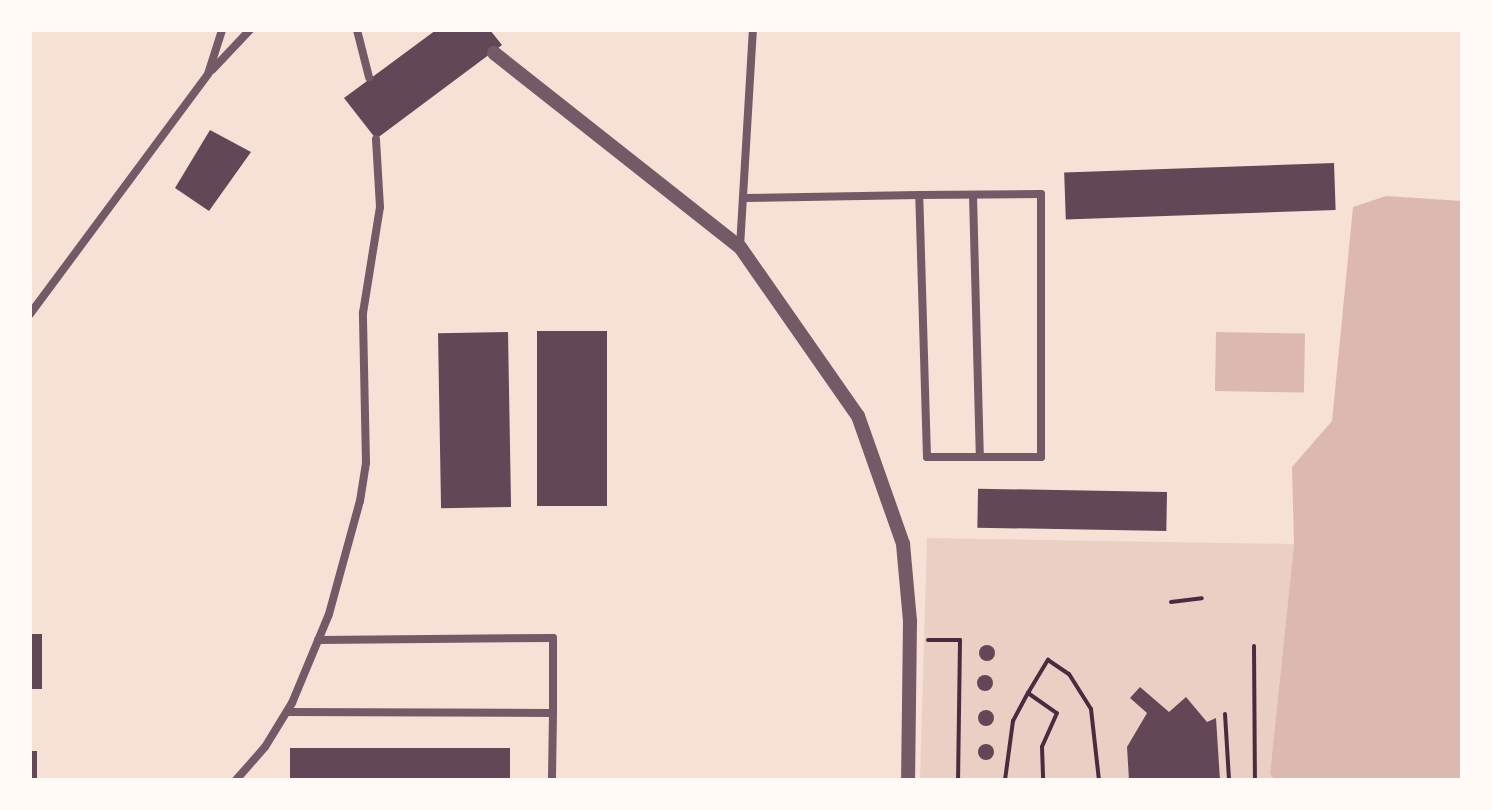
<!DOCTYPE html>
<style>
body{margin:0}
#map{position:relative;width:1492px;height:810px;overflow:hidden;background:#f7e1d7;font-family:"PT Sans",sans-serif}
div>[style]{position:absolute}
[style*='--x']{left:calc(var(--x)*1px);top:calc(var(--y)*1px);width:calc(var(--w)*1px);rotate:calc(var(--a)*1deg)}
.green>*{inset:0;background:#ebcfc5}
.water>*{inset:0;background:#dcb8b0;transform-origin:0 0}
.building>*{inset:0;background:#644757;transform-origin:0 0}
.round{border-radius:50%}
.path>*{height:4px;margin:-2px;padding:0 2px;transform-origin:2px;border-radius:2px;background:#4a2c40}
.minor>*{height:8px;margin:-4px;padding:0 4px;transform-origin:4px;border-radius:4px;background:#755966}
.tertiary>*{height:14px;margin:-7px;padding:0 7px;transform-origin:7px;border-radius:7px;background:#755966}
span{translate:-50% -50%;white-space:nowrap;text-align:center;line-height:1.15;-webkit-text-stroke:8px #fffaf5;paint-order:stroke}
.frame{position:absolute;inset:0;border:32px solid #fffaf5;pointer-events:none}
</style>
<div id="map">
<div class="green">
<i style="clip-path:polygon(927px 538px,1294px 544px,1270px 774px,1275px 780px,920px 780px)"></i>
</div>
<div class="water">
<i style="clip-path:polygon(1386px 196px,1462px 201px,1462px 780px,1275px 780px,1270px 774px,1294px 544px,1292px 467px,1332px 421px,1353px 207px)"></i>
<i style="left:1216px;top:332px;width:89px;height:59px;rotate:1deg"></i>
</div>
<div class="building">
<i style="clip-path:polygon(436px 30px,490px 30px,502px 45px,376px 139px,344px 98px)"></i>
<i style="clip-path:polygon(210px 130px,251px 152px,209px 211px,175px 188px)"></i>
<i style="left:1334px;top:163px;width:47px;height:270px;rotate:88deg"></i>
<i style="left:537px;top:331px;width:70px;height:175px"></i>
<i style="left:508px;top:332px;width:175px;height:70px;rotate:89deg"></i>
<i style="left:1167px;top:492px;width:39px;height:189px;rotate:91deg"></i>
<i style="left:30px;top:634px;width:12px;height:55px"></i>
<i class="round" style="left:979px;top:645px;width:16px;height:16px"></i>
<i class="round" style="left:977px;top:675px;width:16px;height:16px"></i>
<i style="clip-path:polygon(1140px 687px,1169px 712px,1186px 697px,1207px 722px,1216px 718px,1220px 780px,1129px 780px,1127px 747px,1147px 713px,1130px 698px)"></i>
<i class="round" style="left:978px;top:710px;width:16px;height:16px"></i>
<i class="round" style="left:978px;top:744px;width:16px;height:16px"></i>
<i style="left:510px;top:748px;width:32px;height:220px;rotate:90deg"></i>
<i style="left:30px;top:751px;width:7px;height:29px"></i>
</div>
<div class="path">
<i style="--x:1171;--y:602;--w:31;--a:-7"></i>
<i style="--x:928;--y:640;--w:32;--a:0"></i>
<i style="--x:960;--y:640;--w:140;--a:90.8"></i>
<i style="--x:1254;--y:646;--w:134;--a:89.6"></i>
<i style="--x:1028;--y:693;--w:39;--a:-59"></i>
<i style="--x:1048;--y:660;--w:25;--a:34"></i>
<i style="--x:1069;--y:674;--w:41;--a:57.8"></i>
<i style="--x:1091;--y:709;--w:71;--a:83.6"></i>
<i style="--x:1225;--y:714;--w:66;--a:86.5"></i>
<i style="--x:1005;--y:780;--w:60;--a:-82.3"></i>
<i style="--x:1013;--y:721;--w:32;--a:-62"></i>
<i style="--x:1028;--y:693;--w:35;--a:35"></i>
<i style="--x:1057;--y:713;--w:37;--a:114"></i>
<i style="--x:1042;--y:747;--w:33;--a:88"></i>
</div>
<div class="minor">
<i style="--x:357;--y:30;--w:49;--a:75.7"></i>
<i style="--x:212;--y:70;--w:55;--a:-46.5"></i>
<i style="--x:973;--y:195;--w:262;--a:88.5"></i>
<i style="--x:743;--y:198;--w:176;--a:-1"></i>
<i style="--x:919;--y:195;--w:122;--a:-0.5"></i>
<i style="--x:1041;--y:194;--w:263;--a:90"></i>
<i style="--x:1041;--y:457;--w:114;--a:180"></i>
<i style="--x:927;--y:457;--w:262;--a:-91.7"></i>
<i style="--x:740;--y:247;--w:217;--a:-86.6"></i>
<i style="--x:30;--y:314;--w:299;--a:-53.4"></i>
<i style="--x:208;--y:74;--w:46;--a:-72.3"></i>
<i style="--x:318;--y:640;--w:235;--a:-0.5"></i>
<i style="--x:553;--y:638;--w:75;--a:90"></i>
<i style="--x:287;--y:712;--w:266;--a:0.2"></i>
<i style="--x:553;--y:713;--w:67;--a:90.9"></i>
<i style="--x:236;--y:780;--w:44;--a:-48.7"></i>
<i style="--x:265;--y:747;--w:52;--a:-58.5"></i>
<i style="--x:292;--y:703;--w:96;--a:-67.4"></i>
<i style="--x:329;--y:614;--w:117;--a:-74.7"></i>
<i style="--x:360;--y:501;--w:39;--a:-81"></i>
<i style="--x:366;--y:462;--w:149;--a:-91.2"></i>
<i style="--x:363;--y:313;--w:107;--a:-80.9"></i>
<i style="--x:380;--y:207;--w:68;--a:-93.4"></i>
</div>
<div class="tertiary">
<i style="--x:494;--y:53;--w:313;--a:38.3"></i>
<i style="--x:740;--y:247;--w:206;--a:55.1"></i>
<i style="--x:858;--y:416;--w:136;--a:70.6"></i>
<i style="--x:903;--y:544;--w:77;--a:84.8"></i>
<i style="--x:910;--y:621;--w:159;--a:90.7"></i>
</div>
<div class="frame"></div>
</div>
